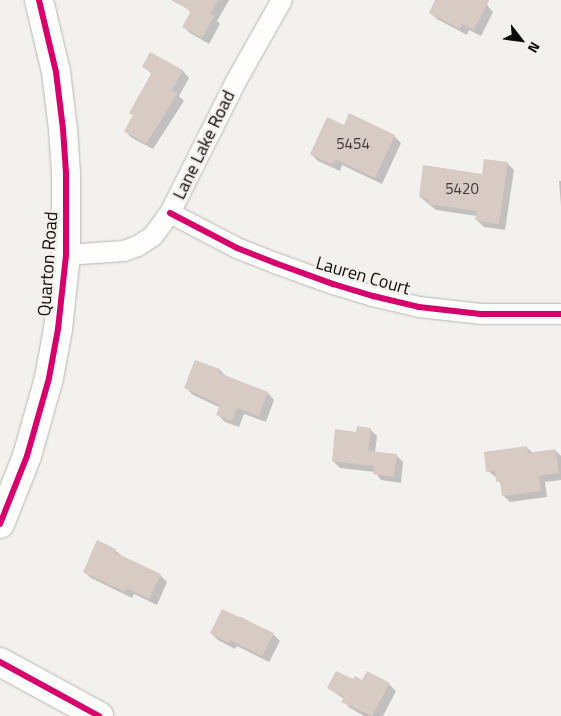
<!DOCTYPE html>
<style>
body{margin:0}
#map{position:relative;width:561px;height:716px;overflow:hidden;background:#f3f1ee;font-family:"Titillium Web",sans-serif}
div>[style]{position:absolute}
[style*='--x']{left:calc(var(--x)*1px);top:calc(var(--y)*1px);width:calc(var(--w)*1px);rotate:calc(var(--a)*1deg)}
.shadow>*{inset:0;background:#0003}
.building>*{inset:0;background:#d7cbc4}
.roads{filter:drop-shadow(0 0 1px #b8b6b4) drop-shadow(0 0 1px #b8b6b4)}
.street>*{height:20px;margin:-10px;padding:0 10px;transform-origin:10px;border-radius:10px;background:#fdfdfc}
.secondary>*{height:28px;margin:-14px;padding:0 14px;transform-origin:14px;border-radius:14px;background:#fdfdfc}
.cycleway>*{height:6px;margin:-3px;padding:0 3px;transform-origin:3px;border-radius:3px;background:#d6006c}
span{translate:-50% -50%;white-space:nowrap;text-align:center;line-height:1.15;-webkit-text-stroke:5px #f4f1ed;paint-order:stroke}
.number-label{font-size:15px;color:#3f3b38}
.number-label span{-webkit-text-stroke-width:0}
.street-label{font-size:18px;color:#0c0b0a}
.north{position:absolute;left:496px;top:15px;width:50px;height:50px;-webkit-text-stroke:4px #f4f1ed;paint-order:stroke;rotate:120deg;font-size:14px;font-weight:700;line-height:20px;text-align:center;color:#0c0b0a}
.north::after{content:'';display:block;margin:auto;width:18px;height:22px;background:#0c0b0a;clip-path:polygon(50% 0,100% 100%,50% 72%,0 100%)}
</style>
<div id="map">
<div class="shadow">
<i style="clip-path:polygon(190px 0,229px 0,217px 21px,220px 24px,209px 44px,190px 33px,184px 27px,191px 13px,186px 7px)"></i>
<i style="clip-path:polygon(441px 0,489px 0,487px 5px,493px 12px,481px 36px,469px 30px,467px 35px,437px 19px,430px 13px)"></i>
<i style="clip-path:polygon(150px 53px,183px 71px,189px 78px,179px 96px,184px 101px,153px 149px,132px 138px,125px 131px,134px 116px,130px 113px,152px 74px,143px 66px)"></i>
<i style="clip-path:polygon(344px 126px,394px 136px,401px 143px,382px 184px,342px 165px,340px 171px,318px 161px,311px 154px)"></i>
<i style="clip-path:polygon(507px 163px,514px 170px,505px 230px,484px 227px,477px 220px,477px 216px,436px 210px,420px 197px,483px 175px)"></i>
<i style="clip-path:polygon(559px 181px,561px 181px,561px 206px)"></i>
<i style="clip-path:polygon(220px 370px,227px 377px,268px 393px,274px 400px,266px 422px,244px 414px,239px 427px,225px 422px,218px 415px,221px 408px,193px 395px,186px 388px)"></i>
<i style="clip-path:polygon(370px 429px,377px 436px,375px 453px,396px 455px,403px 462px,401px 483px,381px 480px,375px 472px,340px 468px,333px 461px)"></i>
<i style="clip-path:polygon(526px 447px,533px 453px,555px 450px,561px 456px,561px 480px,545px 482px,547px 497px,510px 502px,503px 495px,501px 485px,497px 478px,488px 471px)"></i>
<i style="clip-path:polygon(115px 550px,122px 556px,160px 575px,167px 582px,157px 605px,134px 594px,132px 598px,91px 578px,84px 572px)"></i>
<i style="clip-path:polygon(241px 617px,273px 634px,280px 641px,269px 662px,237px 646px,235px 649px,218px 640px,211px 633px)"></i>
<i style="clip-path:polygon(353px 681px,389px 684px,396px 691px,383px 716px,364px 716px,350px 708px,343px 701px,344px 699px,328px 688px)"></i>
</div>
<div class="building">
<i style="clip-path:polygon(171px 0,218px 0,210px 14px,214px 16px,202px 38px,182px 27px,191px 11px)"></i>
<i style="clip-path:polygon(435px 0,489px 0,474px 30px,462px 24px,460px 29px,429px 13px)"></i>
<i style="clip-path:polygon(150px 52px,183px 70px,172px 90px,178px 93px,146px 144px,124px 131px,133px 115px,129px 113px,152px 72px,142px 67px)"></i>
<i style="clip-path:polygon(349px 113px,395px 135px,375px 178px,335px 159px,333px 165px,310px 154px,327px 117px,344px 125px)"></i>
<i style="clip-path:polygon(484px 159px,508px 162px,499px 224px,475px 220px,477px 211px,428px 204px,428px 199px,419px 197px,423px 165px,482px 174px)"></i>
<i style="clip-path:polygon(195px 360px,220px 369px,219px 373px,268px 392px,259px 416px,237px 408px,232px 421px,216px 415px,220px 405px,184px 388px)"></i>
<i style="clip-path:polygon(357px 426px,371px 428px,368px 451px,397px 454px,394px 477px,373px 474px,374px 466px,332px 461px,335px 429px,356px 432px)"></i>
<i style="clip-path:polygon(527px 446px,528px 453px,555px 449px,559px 473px,539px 476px,541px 491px,502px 496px,500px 481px,496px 482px,495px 471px,486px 472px,484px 452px)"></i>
<i style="clip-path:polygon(97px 540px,116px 549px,114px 552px,161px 574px,149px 599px,127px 588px,125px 592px,83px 572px)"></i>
<i style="clip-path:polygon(222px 609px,274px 633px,262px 656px,230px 640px,228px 643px,210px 633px)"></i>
<i style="clip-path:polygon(336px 671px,353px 679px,355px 676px,362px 680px,367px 671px,390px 683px,372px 716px,341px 702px,344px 697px,327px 688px)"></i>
</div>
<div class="roads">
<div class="street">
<i style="--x:170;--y:213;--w:76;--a:27.6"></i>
<i style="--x:237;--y:248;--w:41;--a:21.5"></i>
<i style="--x:275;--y:263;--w:62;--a:19.9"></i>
<i style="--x:333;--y:284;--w:42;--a:16.7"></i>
<i style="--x:373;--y:296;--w:47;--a:13.4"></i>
<i style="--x:419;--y:307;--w:62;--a:6.4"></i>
<i style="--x:481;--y:314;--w:80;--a:0"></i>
<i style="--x:66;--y:255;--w:58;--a:-3.9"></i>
<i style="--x:124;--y:251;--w:15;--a:-20"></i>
<i style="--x:138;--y:246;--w:18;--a:-34"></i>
<i style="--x:153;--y:236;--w:29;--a:-54"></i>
<i style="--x:170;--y:213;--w:145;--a:-63.4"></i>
<i style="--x:235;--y:83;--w:95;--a:-60.5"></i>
</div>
<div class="secondary">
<i style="--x:0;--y:524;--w:73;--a:-68.3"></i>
<i style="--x:27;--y:456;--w:81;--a:-74.2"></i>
<i style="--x:49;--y:378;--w:50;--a:-79.6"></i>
<i style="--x:58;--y:329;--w:74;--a:-83.8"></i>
<i style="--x:66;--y:255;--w:82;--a:-90"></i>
<i style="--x:66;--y:173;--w:44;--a:-93.9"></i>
<i style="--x:63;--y:129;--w:57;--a:-97"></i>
<i style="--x:56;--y:72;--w:74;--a:-103.3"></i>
<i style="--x:0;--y:662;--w:113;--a:28.6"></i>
</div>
</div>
<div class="cycleway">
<i style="--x:170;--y:213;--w:76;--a:27.6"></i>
<i style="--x:237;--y:248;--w:41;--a:21.5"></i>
<i style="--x:275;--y:263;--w:62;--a:19.9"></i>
<i style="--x:333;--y:284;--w:42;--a:16.7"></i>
<i style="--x:373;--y:296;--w:47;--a:13.4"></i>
<i style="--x:419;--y:307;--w:62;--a:6.4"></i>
<i style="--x:481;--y:314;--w:80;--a:0"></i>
<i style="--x:0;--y:524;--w:73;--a:-68.3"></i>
<i style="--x:27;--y:456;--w:81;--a:-74.2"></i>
<i style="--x:49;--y:378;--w:50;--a:-79.6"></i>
<i style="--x:58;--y:329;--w:74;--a:-83.8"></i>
<i style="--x:66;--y:255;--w:82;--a:-90"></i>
<i style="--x:66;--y:173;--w:44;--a:-93.9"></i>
<i style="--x:63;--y:129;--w:57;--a:-97"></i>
<i style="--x:56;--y:72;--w:74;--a:-103.3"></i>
<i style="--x:0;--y:662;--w:113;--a:28.6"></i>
</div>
<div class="number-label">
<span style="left:353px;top:144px">5454</span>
<span style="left:462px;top:189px">5420</span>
</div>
<div class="street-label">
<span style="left:204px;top:145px;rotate:-64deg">Lane Lake Road</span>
<span style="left:48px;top:264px;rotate:-86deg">Quarton Road</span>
<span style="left:363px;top:276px;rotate:16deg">Lauren Court</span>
</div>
<div class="north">N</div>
</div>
